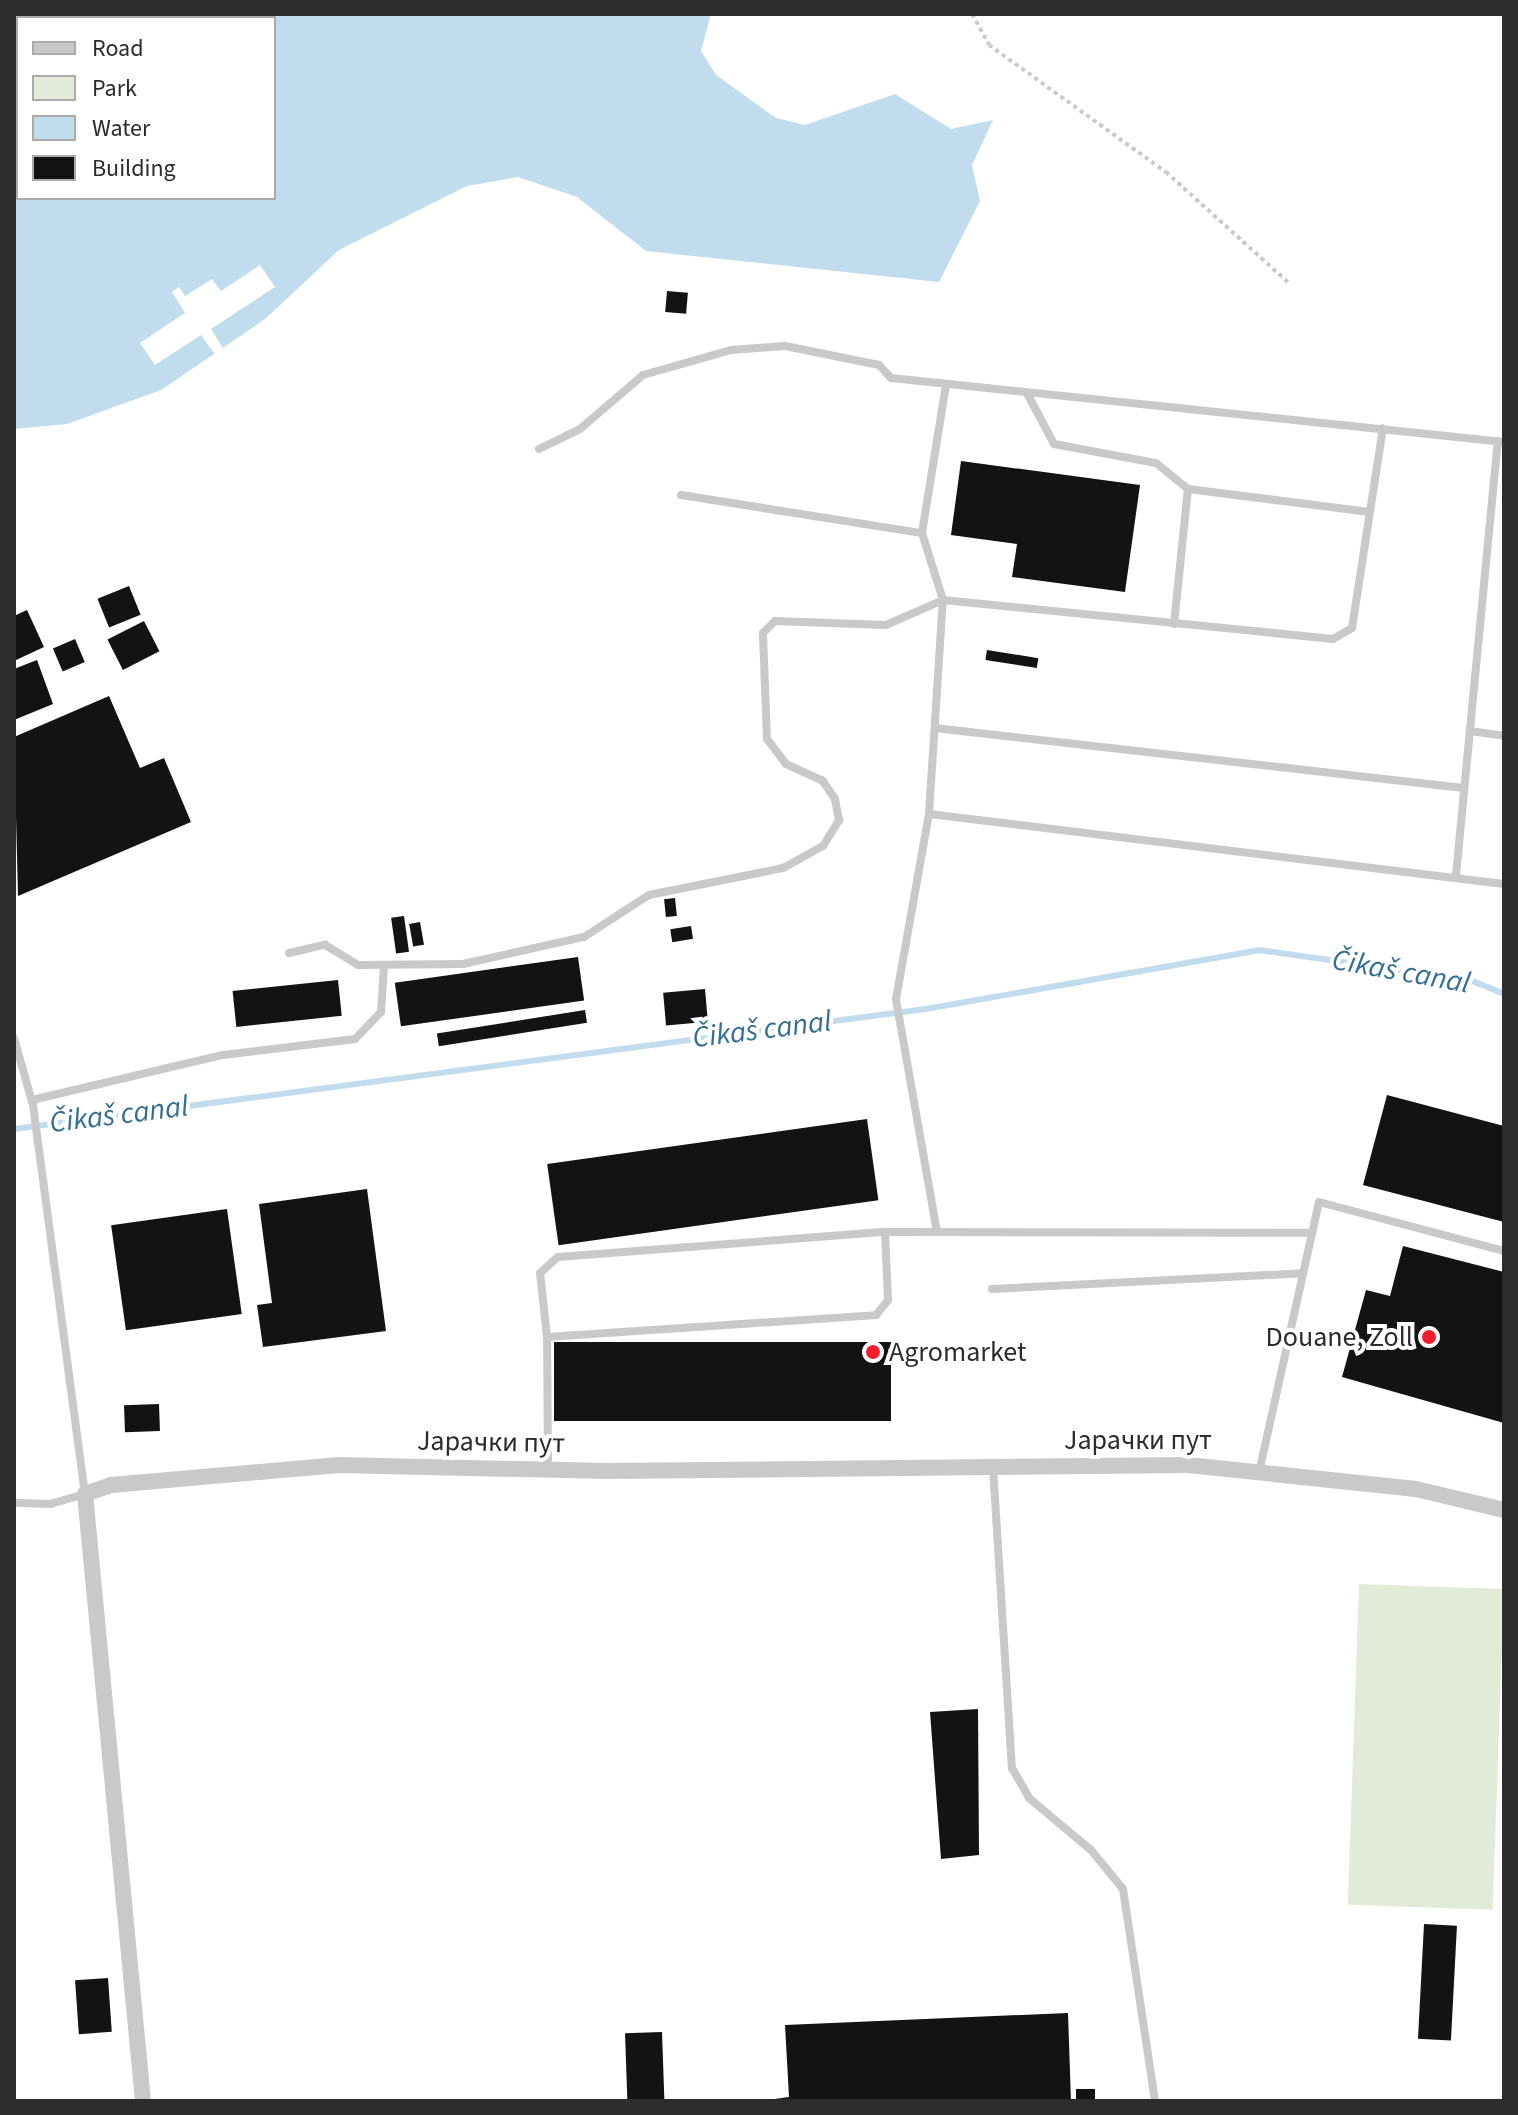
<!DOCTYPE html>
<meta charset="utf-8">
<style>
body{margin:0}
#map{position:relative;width:1518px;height:2115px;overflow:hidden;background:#fff;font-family:"Source Sans 3",sans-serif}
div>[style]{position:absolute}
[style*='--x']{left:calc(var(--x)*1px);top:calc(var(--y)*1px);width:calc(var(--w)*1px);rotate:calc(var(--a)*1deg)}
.green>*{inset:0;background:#e2ebd7;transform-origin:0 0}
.water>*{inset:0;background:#c1dced}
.pier>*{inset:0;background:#fff}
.stream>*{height:6px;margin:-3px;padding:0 3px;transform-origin:3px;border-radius:3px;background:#c1dced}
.building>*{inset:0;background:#131313;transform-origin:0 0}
.path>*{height:4px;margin-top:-2px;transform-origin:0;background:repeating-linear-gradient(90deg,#c9c9c9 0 4px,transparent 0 8px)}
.lane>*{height:8px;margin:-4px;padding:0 4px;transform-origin:4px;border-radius:4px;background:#c9c9c9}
.street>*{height:16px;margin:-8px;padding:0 8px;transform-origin:8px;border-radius:8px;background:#c9c9c9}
.dots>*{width:22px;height:22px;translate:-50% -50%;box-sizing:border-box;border:4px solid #fff;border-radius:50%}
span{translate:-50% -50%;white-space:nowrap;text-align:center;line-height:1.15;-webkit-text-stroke:8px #fff;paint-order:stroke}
.poi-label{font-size:28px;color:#2c2c2c}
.right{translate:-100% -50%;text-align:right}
.left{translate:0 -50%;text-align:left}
.street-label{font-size:28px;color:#2c2c2c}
.water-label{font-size:30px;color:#346f93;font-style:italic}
.frame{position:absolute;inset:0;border:16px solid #2c2c2c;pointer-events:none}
.legend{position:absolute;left:16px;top:16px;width:260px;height:184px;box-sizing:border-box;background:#fff;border:2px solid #ababab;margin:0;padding:10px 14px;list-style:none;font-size:24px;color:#2c2c2c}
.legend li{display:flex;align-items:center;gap:16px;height:40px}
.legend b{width:40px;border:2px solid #ababab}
</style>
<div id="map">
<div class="green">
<i style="left:1359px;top:1584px;width:145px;height:321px;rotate:2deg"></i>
</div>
<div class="water">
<i style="clip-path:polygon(evenodd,14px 14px,711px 14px,701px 51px,716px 75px,776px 118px,805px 125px,895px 94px,951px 129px,993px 120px,972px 165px,980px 201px,939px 282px,646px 251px,577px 197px,518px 177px,467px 186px,339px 250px,265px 319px,161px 390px,67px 424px,14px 429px,14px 14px,18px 18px,274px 18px,274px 198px,18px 198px,18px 18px)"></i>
</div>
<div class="pier">
<i style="clip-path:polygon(260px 265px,275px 287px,211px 329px,223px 348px,215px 354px,201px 335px,155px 365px,140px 343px,185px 313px,172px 292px,179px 287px,185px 296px,212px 279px,221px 291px)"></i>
</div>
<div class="stream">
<i style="--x:14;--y:1129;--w:920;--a:-7.5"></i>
<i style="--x:926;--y:1009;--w:338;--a:-10"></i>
<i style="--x:1259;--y:950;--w:213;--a:8.1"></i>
<i style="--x:1470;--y:980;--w:37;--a:22"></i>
</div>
<div class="building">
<i style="left:667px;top:291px;width:21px;height:21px;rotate:5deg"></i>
<i style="clip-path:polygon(961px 461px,1140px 485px,1125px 592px,1012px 577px,1017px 544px,951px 535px)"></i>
<i style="left:129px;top:586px;width:31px;height:34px;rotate:68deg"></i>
<i style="clip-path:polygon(27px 610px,44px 647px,14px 661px,14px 616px)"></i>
<i style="left:144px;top:621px;width:34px;height:41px;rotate:63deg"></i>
<i style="left:75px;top:639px;width:25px;height:24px;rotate:67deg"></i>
<i style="left:987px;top:650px;width:52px;height:10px;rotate:9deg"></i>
<i style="clip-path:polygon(37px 660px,53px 704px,14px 720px,14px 669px)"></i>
<i style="clip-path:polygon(109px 696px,140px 768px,164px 758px,191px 822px,18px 896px,14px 737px)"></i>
<i style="left:675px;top:898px;width:18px;height:11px;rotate:84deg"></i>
<i style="left:404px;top:916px;width:36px;height:13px;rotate:82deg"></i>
<i style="left:420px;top:922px;width:23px;height:11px;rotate:80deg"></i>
<i style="left:691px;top:926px;width:13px;height:21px;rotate:81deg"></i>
<i style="left:578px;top:957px;width:44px;height:185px;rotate:82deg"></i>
<i style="left:338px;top:980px;width:36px;height:106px;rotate:84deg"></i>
<i style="left:705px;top:989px;width:33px;height:42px;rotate:85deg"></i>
<i style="left:585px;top:1010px;width:13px;height:150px;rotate:81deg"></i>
<i style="clip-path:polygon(1387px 1095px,1504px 1126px,1504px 1222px,1363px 1185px)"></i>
<i style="left:867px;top:1119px;width:82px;height:323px;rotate:82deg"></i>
<i style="clip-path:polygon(367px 1189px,386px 1331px,263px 1347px,257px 1305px,272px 1303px,259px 1204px)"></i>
<i style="left:227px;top:1209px;width:106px;height:117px;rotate:82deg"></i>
<i style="clip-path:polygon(1403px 1246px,1504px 1272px,1504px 1423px,1342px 1377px,1366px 1290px,1390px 1296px)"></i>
<i style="left:891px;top:1342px;width:79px;height:337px;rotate:90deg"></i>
<i style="left:159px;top:1404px;width:27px;height:35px;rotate:88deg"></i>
<i style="clip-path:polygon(978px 1709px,979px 1855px,941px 1859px,930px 1712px)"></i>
<i style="left:1424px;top:1924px;width:33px;height:115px;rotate:3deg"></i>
<i style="left:108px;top:1978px;width:54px;height:33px;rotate:86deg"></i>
<i style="clip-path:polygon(1068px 2013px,1071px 2101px,761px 2101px,789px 2097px,785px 2025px)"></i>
<i style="left:662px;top:2032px;width:69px;height:37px;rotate:88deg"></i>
<i style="left:1095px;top:2089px;width:12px;height:19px;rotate:90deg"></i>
</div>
<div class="path">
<i style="--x:972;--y:14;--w:35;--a:61"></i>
<i style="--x:989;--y:45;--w:218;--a:35.7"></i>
<i style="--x:1166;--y:172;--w:166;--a:42.1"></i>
</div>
<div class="lane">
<i style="--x:1028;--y:395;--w:55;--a:62"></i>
<i style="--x:1054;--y:444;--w:104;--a:10.6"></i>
<i style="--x:1156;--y:463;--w:41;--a:39.1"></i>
<i style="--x:1188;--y:489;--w:183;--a:7.2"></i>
<i style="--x:539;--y:449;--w:46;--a:-26"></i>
<i style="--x:580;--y:429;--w:83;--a:-40.6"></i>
<i style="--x:643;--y:375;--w:91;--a:-15.9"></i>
<i style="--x:731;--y:350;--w:54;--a:-4.2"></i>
<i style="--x:785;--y:346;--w:96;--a:11.4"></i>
<i style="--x:879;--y:365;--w:18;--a:47"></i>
<i style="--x:891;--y:378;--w:616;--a:5.96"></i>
<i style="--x:681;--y:495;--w:244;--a:9"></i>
<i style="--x:1174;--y:624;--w:136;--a:-84.1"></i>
<i style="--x:935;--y:728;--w:532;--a:6.47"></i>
<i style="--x:1470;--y:731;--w:34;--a:8"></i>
<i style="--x:929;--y:814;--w:579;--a:6.94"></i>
<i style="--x:1456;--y:875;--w:436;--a:-84.5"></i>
<i style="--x:289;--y:953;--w:37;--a:-13"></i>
<i style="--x:325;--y:945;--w:39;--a:31"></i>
<i style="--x:358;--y:965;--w:105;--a:-0.5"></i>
<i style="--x:463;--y:964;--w:124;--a:-12.6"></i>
<i style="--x:584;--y:937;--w:77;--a:-32.9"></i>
<i style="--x:649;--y:895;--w:137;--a:-11.4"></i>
<i style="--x:783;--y:868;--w:46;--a:-28.8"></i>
<i style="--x:823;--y:846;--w:31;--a:-58"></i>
<i style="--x:839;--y:820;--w:21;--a:-101"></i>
<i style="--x:835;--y:799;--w:22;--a:-124"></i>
<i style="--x:823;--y:781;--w:41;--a:-155.3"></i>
<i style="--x:786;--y:764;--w:31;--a:-127"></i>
<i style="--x:767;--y:739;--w:106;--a:-92.2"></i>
<i style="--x:763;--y:633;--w:17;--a:-45"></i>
<i style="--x:775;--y:621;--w:111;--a:2.1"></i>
<i style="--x:886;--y:625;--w:62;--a:-23.7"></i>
<i style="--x:943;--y:600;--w:392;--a:5.7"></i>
<i style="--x:1333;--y:639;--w:22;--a:-30"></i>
<i style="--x:1352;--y:628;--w:202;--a:-81.2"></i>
<i style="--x:14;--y:1038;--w:70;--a:74.2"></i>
<i style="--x:33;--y:1105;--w:392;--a:82.4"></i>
<i style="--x:85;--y:1494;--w:35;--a:164"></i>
<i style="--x:51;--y:1504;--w:37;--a:-178"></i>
<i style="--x:32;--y:1100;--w:196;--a:-13.3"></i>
<i style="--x:223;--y:1055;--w:133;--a:-6.9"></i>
<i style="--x:355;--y:1039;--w:37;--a:-46"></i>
<i style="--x:381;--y:1012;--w:45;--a:-86.2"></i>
<i style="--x:937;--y:1232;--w:237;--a:-100"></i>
<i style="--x:896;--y:999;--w:188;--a:-79.9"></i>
<i style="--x:929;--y:814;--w:214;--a:-86.3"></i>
<i style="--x:943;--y:600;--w:70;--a:-107.4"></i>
<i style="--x:922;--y:533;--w:150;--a:-80.8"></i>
<i style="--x:992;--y:1289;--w:311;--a:-2.9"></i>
<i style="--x:547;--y:1337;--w:64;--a:-96.2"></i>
<i style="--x:540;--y:1273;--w:24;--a:-42"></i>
<i style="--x:558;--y:1257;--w:328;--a:-4.4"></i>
<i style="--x:993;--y:1467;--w:302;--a:86.4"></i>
<i style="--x:1012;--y:1768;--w:34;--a:60"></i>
<i style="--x:1029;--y:1798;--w:81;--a:40"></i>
<i style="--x:1091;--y:1850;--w:50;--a:50.6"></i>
<i style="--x:1123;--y:1889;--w:214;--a:81.4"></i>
<i style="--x:1260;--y:1468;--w:272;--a:-77.5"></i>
<i style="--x:1319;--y:1202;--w:191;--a:14.8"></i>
<i style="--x:548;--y:1469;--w:132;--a:-90.4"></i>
<i style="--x:547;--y:1337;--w:330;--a:-3.8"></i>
<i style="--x:876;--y:1315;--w:19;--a:-51"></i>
<i style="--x:888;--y:1300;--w:68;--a:-92.5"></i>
<i style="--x:885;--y:1232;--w:427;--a:0.1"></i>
</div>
<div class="street">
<i style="--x:143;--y:2101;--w:610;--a:-95.46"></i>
<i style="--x:85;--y:1494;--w:28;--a:-19"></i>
<i style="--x:111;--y:1485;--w:229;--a:-5"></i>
<i style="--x:339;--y:1465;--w:269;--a:1.3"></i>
<i style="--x:608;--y:1471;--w:580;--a:-0.59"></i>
<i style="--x:1188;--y:1465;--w:229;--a:6"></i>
<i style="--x:1416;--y:1489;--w:90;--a:13.4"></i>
</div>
<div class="dots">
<i style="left:1429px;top:1337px;background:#f21e2e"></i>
<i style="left:873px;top:1352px;background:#f21e2e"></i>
</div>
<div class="poi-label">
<span class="right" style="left:1413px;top:1337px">Douane, Zoll</span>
<span class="left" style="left:889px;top:1352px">Agromarket</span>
</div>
<div class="street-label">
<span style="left:1138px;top:1440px">Јарачки пут</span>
<span style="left:491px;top:1442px;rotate:1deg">Јарачки пут</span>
</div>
<div class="water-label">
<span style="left:1401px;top:972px;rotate:10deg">Čikaš canal</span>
<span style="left:762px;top:1030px;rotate:-7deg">Čikaš canal</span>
<span style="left:119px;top:1115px;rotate:-7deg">Čikaš canal</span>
</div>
<div class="frame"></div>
<ul class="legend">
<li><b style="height:10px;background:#c9c9c9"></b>Road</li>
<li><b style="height:22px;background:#e2ebd7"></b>Park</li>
<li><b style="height:22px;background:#c1dced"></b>Water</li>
<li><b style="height:22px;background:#131313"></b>Building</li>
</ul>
</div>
